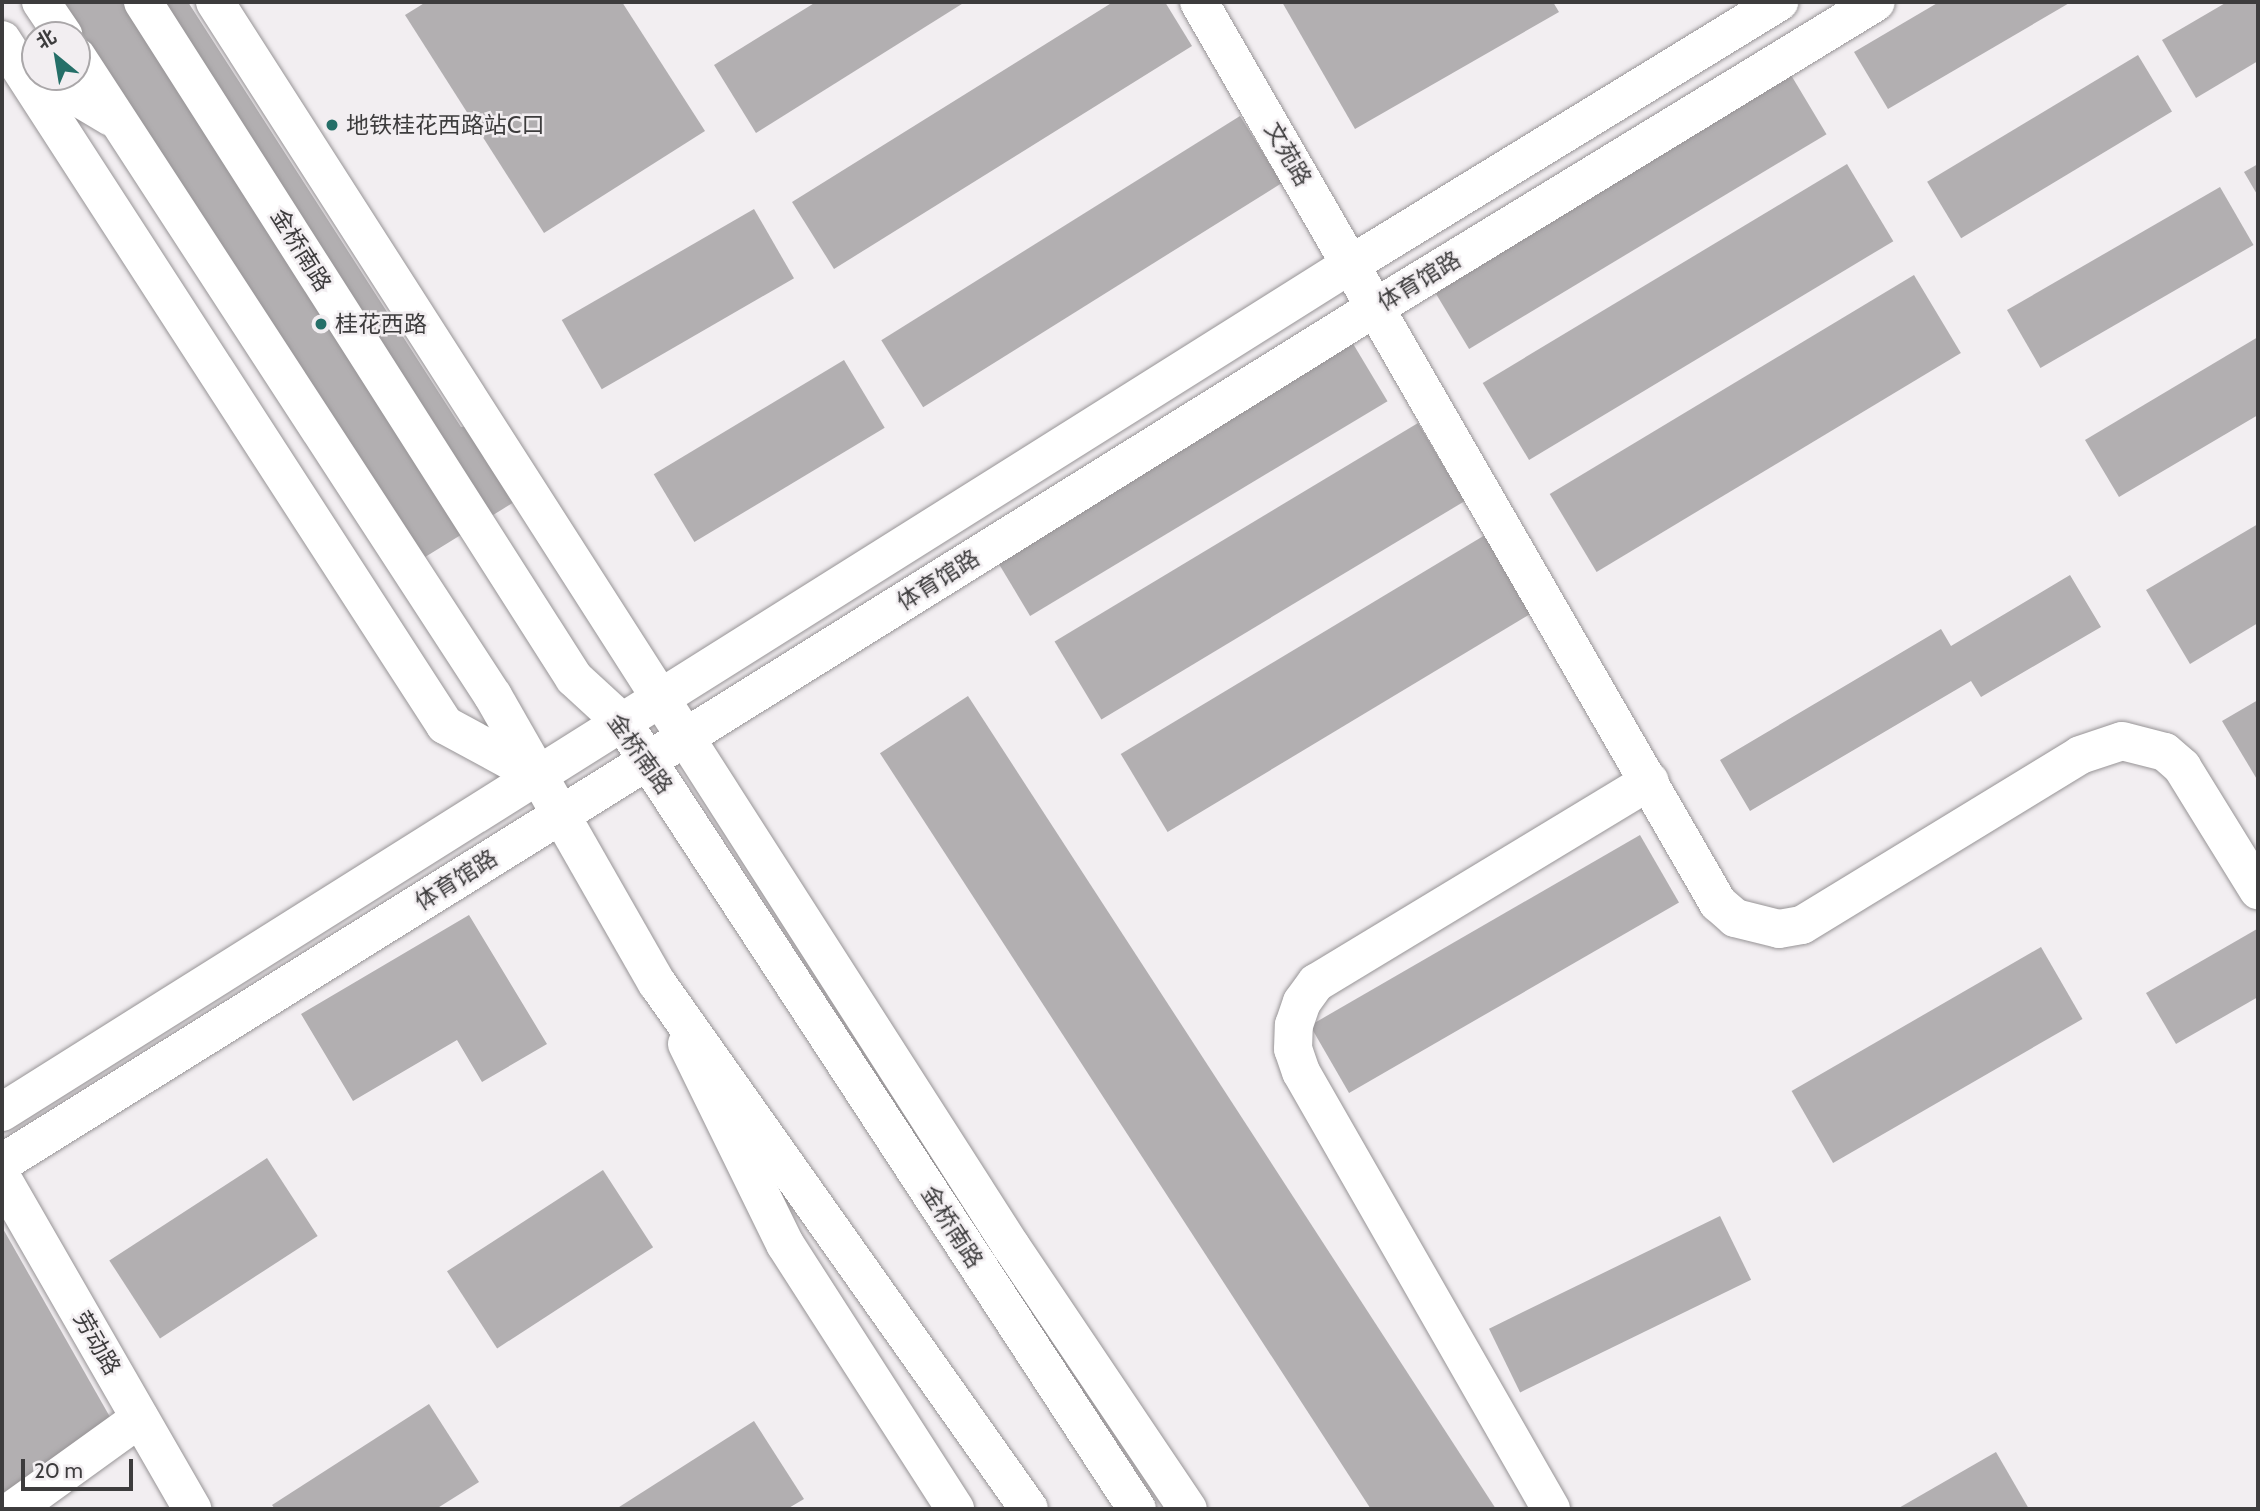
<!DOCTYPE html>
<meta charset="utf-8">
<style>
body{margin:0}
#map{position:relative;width:2260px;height:1511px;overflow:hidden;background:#f2eef1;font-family:Cabin,"Noto Sans SC",sans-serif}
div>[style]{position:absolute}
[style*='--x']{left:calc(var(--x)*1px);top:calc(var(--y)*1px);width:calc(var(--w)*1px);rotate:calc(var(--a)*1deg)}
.building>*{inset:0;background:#b2afb1;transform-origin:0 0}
.roads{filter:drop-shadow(0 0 2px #979496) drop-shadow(0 0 2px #979496)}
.minor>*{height:38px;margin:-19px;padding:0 19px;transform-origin:19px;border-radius:19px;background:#fff}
.secondary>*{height:38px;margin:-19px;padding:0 19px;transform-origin:19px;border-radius:19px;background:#fff}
.primary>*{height:38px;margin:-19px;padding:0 19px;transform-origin:19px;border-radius:19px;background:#fff}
.dots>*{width:19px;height:19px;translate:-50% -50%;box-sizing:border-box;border:4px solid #f2eef1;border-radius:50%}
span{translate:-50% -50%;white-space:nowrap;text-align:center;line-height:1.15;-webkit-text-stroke:5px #f2eef1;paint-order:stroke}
.poi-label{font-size:23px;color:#3d3c3d}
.left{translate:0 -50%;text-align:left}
.street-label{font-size:23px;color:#3d3c3d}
.frame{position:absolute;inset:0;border:4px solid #3d3c3d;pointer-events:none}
.north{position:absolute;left:21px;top:21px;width:70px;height:70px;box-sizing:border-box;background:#f2eef1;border:2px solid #aaa7a9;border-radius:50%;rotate:330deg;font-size:19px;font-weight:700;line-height:28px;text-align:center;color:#3d3c3d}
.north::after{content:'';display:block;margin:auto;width:24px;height:32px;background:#256f68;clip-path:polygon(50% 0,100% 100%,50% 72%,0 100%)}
.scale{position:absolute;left:21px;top:1459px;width:112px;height:32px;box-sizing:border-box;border:4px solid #3d3c3d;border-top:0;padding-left:9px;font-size:21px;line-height:24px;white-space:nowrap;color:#3d3c3d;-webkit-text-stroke:5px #f2eef1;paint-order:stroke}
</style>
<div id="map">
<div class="building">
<i style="clip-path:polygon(40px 2px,188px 2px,461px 427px,471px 426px,519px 499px,396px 575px)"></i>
<i style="clip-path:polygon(426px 2px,622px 2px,705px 131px,544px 233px,405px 15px)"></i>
<i style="clip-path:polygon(816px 2px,965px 2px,756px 133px,714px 65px)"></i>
<i style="clip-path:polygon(1113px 2px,1165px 2px,1192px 46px,834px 269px,792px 202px)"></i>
<i style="clip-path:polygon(1282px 2px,1553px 2px,1559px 12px,1355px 129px)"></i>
<i style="clip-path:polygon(1939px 2px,2071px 2px,1888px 109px,1854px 52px)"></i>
<i style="clip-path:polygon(2227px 2px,2258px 2px,2258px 61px,2196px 98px,2162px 40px)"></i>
<i style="left:2138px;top:55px;width:66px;height:246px;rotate:59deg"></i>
<i style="left:1791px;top:75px;width:69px;height:417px;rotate:59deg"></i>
<i style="left:1240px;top:116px;width:79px;height:423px;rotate:58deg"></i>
<i style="left:1847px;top:164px;width:90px;height:425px;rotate:59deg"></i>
<i style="clip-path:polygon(2258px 164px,2258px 196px,2244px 172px)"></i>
<i style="left:2220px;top:187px;width:67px;height:246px;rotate:60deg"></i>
<i style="left:754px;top:209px;width:80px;height:222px;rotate:60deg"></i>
<i style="left:1914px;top:275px;width:91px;height:425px;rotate:59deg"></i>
<i style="clip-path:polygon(2258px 337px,2258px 415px,2119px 497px,2085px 440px)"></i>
<i style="left:1352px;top:342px;width:69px;height:417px;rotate:59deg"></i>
<i style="left:844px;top:360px;width:79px;height:222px;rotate:59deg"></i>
<i style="left:1418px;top:423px;width:91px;height:424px;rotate:59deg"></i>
<i style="clip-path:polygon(2258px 524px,2258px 623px,2190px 664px,2146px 590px)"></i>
<i style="left:1485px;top:535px;width:91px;height:425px;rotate:59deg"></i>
<i style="clip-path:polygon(2070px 575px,2101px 627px,1981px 697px,1971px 681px,1750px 811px,1720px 760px,1941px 629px,1951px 646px)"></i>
<i style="left:968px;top:696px;width:973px;height:105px;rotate:57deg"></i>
<i style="clip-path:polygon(2258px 700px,2258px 781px,2222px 721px)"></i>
<i style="left:1640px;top:835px;width:78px;height:381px;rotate:60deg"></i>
<i style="clip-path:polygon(469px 915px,547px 1044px,482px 1082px,457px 1040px,353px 1101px,301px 1014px)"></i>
<i style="clip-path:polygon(2257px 929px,2258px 997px,2176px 1044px,2146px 993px)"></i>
<i style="left:2041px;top:947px;width:83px;height:288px;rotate:60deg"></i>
<i style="left:267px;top:1158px;width:93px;height:188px;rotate:57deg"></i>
<i style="left:603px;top:1170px;width:92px;height:186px;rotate:57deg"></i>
<i style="left:1720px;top:1216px;width:71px;height:257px;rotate:64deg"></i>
<i style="clip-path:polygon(2px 1227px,110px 1417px,2px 1494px)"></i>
<i style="clip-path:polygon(429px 1404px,479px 1482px,436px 1509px,275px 1509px,272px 1505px)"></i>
<i style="clip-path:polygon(754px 1421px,804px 1499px,787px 1509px,616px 1509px)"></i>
<i style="clip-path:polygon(1996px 1452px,2029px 1509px,1897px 1509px)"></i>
</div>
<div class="roads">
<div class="minor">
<i style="--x:1199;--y:2;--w:1040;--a:60.06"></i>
<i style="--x:1718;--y:903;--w:23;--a:41"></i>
<i style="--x:1735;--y:918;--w:45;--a:14"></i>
<i style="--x:1779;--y:929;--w:23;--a:-10"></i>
<i style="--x:1802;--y:925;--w:326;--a:-31.4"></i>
<i style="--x:2080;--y:755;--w:44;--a:-18.4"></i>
<i style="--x:2122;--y:741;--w:44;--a:14.3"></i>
<i style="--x:2165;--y:752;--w:23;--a:41"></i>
<i style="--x:2182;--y:767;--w:145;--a:58.3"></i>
<i style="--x:2;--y:1178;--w:382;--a:60.1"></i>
<i style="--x:14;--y:1509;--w:155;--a:-35.8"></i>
<i style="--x:1551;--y:1509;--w:503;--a:-119.77"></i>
<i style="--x:1301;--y:1072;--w:24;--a:-109"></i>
<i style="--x:1293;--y:1049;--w:24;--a:-88"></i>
<i style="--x:1294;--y:1025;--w:24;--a:-71"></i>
<i style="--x:1302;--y:1002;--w:24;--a:-54"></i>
<i style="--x:1316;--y:983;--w:390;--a:-31.2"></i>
</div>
<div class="secondary">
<i style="--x:215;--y:2;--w:1477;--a:57.39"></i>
<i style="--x:1011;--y:1246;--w:317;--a:56.1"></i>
<i style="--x:2;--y:40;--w:816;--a:57.11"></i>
<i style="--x:445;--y:725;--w:107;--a:28.5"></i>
<i style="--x:687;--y:1044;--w:223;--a:63.9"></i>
<i style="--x:785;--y:1244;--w:315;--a:57.3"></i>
<i style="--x:2;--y:1112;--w:1596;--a:-32.15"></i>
<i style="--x:1353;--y:263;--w:500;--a:-31.5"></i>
<i style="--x:2;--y:1163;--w:1621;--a:-31.92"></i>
<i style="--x:1378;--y:306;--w:583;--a:-31.4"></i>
</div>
<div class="primary">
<i style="--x:41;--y:2;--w:40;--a:56"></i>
<i style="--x:143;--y:2;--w:802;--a:57.48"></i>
<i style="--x:574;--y:678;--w:67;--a:42.6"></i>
<i style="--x:623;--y:723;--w:939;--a:56.82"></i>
<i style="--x:77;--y:57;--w:762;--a:56.94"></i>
<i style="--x:493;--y:696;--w:331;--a:60.3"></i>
<i style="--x:657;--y:983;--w:644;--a:54.73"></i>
<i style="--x:44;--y:77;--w:78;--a:30.8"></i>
</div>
</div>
<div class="dots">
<i style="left:332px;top:125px;background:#256f68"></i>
<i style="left:321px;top:324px;background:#256f68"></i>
</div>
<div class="poi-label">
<span class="left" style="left:346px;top:125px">地铁桂花西路站C口</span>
<span class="left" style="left:335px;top:324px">桂花西路</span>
</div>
<div class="street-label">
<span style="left:1288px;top:154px;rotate:60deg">文苑路</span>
<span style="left:301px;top:250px;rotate:58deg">金桥南路</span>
<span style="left:1419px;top:281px;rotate:-31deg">体育馆路</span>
<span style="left:938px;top:580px;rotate:-32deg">体育馆路</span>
<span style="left:640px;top:754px;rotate:54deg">金桥南路</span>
<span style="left:456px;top:880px;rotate:-32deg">体育馆路</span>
<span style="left:952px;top:1227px;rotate:57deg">金桥南路</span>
<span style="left:97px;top:1343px;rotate:60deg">劳动路</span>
</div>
<div class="frame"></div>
<div class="north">北</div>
<div class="scale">20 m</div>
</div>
